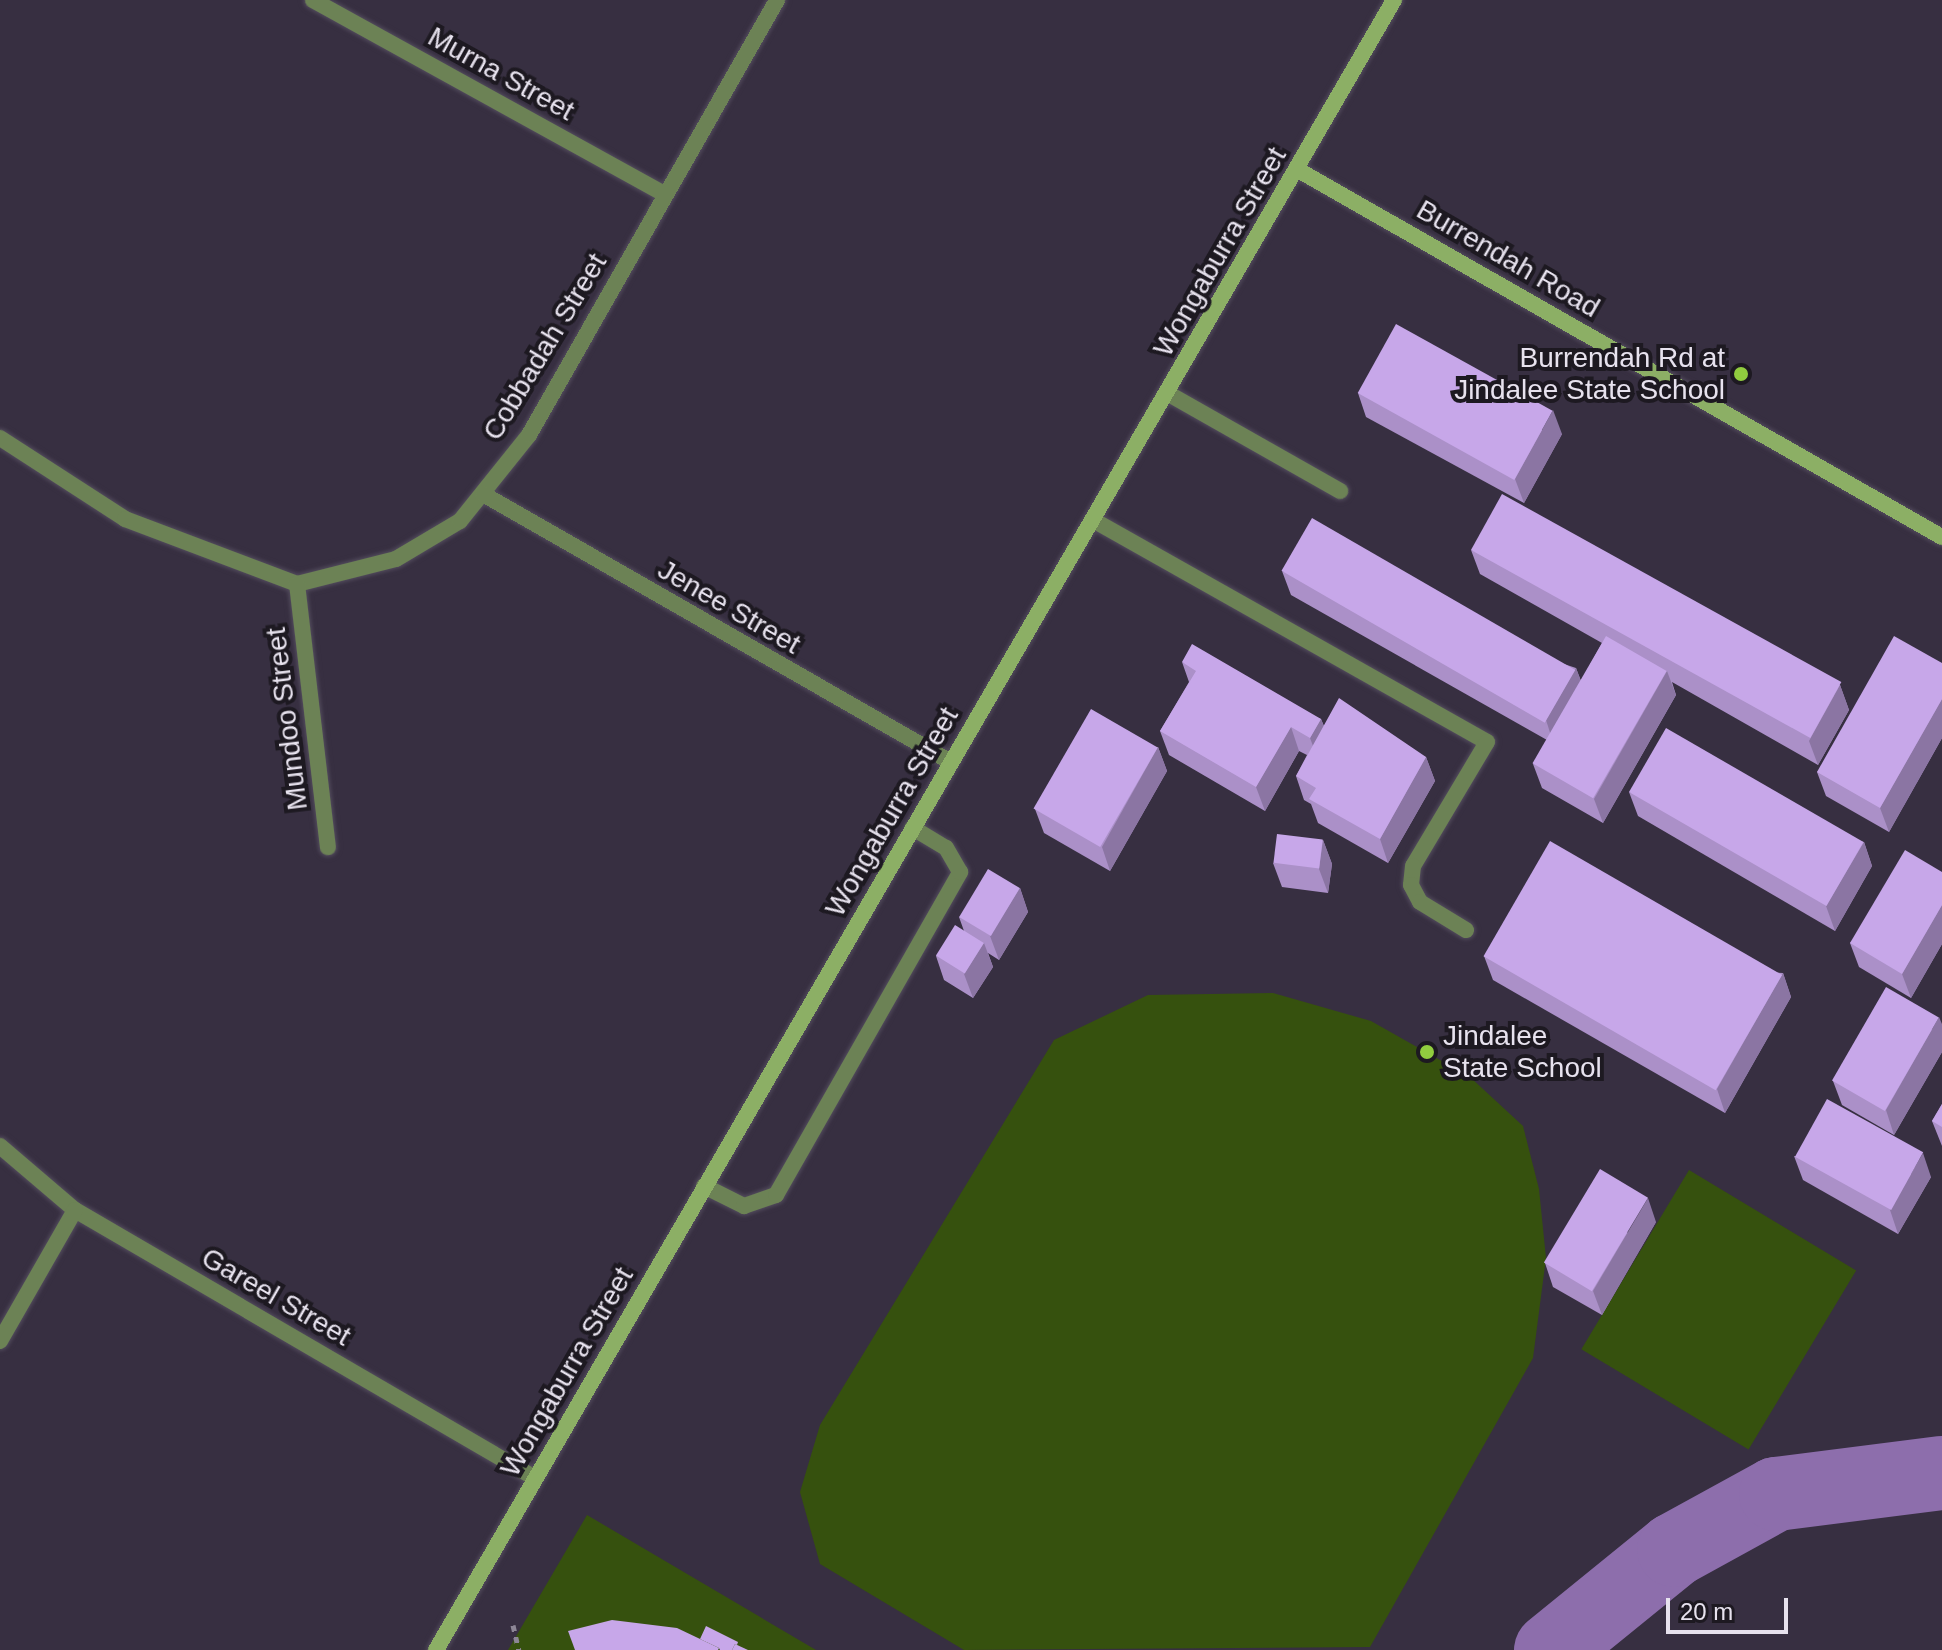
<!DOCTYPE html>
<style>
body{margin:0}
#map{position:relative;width:1942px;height:1650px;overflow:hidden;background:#372f41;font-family:Arial,sans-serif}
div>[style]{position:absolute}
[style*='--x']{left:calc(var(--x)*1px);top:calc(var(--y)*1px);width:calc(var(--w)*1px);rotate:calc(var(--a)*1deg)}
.green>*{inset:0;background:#36510e;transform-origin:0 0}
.river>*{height:74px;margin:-37px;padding:0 37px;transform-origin:37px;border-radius:37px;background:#8d6eac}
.path>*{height:5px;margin-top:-2.5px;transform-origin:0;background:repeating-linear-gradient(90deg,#8d8796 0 6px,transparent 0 12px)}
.roads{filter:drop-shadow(0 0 2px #534c5d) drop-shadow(0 0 2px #534c5d)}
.lane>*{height:16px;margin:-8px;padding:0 8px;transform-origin:8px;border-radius:8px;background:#6c8255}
.street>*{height:16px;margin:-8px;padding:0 8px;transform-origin:8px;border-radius:8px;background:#6c8255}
.secondary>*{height:16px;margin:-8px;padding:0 8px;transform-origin:8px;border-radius:8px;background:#8caf65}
.wall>*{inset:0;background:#ab90c8}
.shaded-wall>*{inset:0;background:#8b75a3}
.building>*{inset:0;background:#c7a7e9;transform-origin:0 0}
.dots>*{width:22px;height:22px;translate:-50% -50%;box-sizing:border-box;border:4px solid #1d1921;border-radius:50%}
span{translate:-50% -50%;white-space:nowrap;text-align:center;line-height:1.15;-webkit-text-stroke:8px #1d1921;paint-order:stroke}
.street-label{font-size:28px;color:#e7e2ee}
.poi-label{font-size:28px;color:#e7e2ee}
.right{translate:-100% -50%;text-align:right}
.left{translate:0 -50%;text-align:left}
.scale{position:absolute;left:1666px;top:1598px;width:122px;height:36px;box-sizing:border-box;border:4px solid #e7e2ee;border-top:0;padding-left:10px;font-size:24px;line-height:28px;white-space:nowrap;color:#e7e2ee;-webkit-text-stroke:6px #1d1921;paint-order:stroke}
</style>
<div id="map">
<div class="green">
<i style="clip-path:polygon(1273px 993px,1371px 1021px,1470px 1077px,1523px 1126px,1539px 1189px,1546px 1258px,1533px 1358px,1370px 1647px,964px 1650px,820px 1564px,800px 1492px,820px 1425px,1054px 1040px,1148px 995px)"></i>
<i style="left:1689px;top:1170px;width:195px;height:209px;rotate:31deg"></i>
<i style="clip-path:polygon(587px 1515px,816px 1650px,508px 1650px)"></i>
</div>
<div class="river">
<i style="--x:1551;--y:1650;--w:159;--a:-39.1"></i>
<i style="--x:1674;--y:1550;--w:116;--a:-28.8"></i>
<i style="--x:1776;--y:1494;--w:167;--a:-7.2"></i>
</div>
<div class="path">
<i style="--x:513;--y:1625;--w:26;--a:77"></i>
</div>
<div class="roads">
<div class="lane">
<i style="--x:1167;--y:393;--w:199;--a:29.5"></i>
<i style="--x:1093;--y:520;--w:452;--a:29.4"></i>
<i style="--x:1487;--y:742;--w:144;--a:120.8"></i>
<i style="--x:1413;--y:866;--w:19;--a:96"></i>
<i style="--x:1411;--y:885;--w:19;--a:62"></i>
<i style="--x:1420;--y:902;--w:54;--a:31.3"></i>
<i style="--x:704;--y:1186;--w:45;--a:26.6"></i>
<i style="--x:744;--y:1206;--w:34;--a:-19"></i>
<i style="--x:776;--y:1195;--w:372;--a:-60.3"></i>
<i style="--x:960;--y:872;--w:28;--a:-120"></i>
<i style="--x:946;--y:848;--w:39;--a:-149"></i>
</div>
<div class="street">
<i style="--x:313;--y:0;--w:401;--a:28.9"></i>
<i style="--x:0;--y:438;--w:149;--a:32.9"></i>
<i style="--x:125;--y:519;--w:184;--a:20.7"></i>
<i style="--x:297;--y:584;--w:102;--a:-14.2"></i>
<i style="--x:396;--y:559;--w:74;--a:-30.7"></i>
<i style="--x:460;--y:521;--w:110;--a:-51.3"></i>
<i style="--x:529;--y:435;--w:501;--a:-60.31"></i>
<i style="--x:483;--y:494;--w:539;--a:29.8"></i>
<i style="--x:297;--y:584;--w:265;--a:83.3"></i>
<i style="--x:0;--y:1146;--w:99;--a:40.5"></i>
<i style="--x:75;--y:1210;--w:532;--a:30.23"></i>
<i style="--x:0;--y:1341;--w:151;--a:-60.2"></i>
</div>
<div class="secondary">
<i style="--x:1298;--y:170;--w:741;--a:29.68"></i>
<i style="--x:436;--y:1650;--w:1908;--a:-59.86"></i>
</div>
</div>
<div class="wall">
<i style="clip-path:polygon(1358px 393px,1562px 434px,1524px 503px,1366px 417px)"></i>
<i style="clip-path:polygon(1471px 550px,1840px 685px,1849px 710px,1818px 765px,1672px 682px,1676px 695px,1603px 823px,1542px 788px,1533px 764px,1547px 740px,1291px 595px,1282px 571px,1576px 668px,1581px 681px,1602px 643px,1480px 574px)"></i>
<i style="clip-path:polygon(1182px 662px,1321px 719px,1324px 726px,1426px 757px,1435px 781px,1388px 863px,1318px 823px,1311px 804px,1304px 800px,1296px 776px,1307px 755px,1299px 751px,1265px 811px,1169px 755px,1160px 731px,1189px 682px)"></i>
<i style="clip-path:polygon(1942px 663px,1942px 738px,1889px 832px,1826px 796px,1817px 772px)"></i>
<i style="clip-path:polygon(1158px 747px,1167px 771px,1110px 871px,1044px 833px,1035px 809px)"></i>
<i style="clip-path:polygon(1629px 792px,1864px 842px,1872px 866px,1835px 931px,1638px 816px)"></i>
<i style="clip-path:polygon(1323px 840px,1332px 864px,1328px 893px,1282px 887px,1273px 863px)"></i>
<i style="clip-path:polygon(1942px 872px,1942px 944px,1911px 998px,1859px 967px,1850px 943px)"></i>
<i style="clip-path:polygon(1020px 888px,1028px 912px,999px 960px,988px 953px,993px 967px,973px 998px,944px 980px,936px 956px,964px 931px,959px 917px)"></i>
<i style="clip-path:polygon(1484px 956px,1783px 973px,1791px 997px,1725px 1113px,1493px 980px)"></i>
<i style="clip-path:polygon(1942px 1024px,1942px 1052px,1894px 1135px,1842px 1105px,1833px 1081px)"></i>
<i style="clip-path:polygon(1942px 1104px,1942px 1146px,1932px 1121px)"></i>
<i style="clip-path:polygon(1794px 1156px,1931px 1177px,1898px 1234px,1803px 1180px)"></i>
<i style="clip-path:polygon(1656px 1222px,1602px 1315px,1553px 1287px,1545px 1263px)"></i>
</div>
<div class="shaded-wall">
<i style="clip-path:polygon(1553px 410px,1562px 434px,1524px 503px,1515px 479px)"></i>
<i style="clip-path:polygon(1576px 668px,1585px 692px,1554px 745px,1546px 720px)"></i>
<i style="clip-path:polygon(1667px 671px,1676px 695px,1603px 823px,1594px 799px)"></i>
<i style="clip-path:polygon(1840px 685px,1849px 710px,1818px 765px,1809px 741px)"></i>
<i style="clip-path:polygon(1942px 699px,1942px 738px,1889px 832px,1880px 808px)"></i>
<i style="clip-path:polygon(1321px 719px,1330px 743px,1319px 762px,1310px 738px)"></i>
<i style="clip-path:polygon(1291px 727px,1299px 751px,1265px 811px,1256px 787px)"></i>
<i style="clip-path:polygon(1158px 747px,1167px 771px,1110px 871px,1102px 847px)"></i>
<i style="clip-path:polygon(1426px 757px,1435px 781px,1388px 863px,1380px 839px)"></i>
<i style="clip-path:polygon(1323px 840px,1332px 864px,1328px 893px,1319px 869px)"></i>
<i style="clip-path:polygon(1864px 842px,1872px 866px,1835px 931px,1826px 906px)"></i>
<i style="clip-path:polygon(1020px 888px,1028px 912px,999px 960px,990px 936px)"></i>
<i style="clip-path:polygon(1942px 905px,1942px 944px,1911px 998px,1902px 974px)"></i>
<i style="clip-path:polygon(984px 943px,993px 967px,973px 998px,964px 974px)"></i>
<i style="clip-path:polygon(1783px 973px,1791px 997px,1725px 1113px,1717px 1089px)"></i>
<i style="clip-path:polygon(1939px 1017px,1942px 1024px,1942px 1052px,1894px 1135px,1886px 1110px)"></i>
<i style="clip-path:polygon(1923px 1153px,1931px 1177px,1898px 1234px,1890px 1210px)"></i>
<i style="clip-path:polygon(1648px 1198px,1656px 1222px,1602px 1315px,1593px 1291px)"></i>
</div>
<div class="building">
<i style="left:1396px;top:324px;width:179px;height:79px;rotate:29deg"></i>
<i style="left:1502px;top:494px;width:388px;height:64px;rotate:29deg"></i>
<i style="left:1312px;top:518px;width:304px;height:61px;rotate:30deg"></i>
<i style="left:1606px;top:636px;width:70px;height:147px;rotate:30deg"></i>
<i style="clip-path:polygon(1894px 636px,1942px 663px,1942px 699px,1880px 808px,1817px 772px)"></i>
<i style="clip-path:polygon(1192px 644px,1321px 719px,1310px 738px,1291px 727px,1256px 787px,1160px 731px,1196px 671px,1182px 662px)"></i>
<i style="clip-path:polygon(1339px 698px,1426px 757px,1380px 839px,1309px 799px,1316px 788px,1296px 776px)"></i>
<i style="left:1091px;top:709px;width:77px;height:115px;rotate:30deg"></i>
<i style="left:1666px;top:728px;width:228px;height:74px;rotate:30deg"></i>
<i style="left:1277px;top:834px;width:46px;height:29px;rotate:7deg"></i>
<i style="left:1550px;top:841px;width:268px;height:133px;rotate:30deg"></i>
<i style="clip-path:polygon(1905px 850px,1942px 872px,1942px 905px,1902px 974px,1850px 943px)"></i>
<i style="left:988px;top:869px;width:37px;height:56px;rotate:31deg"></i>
<i style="left:955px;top:925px;width:34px;height:36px;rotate:32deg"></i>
<i style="left:1886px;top:987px;width:61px;height:108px;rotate:30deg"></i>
<i style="left:1827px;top:1099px;width:110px;height:66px;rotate:29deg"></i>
<i style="clip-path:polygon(1942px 1104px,1942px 1127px,1932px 1121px)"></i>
<i style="left:1600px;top:1169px;width:56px;height:109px;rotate:31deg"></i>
<i style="clip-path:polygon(612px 1620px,677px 1628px,719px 1648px,718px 1650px,575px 1650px,568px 1631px)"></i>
<i style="clip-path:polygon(706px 1626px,738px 1642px,737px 1645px,735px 1644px,732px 1650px,720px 1650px,719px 1648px,700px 1639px)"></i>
<i style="clip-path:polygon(735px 1644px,748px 1650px,732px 1650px)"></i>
</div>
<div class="dots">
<i style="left:1741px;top:374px;background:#91cd3f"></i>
<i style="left:1427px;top:1052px;background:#91cd3f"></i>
</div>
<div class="street-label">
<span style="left:501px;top:74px;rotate:29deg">Murna Street</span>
<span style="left:1220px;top:252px;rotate:-60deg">Wongaburra Street</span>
<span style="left:1508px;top:259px;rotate:30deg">Burrendah Road</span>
<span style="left:545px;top:347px;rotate:-59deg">Cobbadah Street</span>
<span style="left:729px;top:607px;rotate:30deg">Jenee Street</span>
<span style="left:287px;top:719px;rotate:-97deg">Mundoo Street</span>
<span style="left:892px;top:812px;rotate:-60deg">Wongaburra Street</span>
<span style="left:276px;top:1297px;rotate:30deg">Gareel Street</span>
<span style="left:567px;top:1372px;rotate:-60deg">Wongaburra Street</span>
</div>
<div class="poi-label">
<span class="right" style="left:1725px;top:374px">Burrendah Rd at<br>Jindalee State School</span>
<span class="left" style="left:1443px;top:1052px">Jindalee<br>State School</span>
</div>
<div class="scale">20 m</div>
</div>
